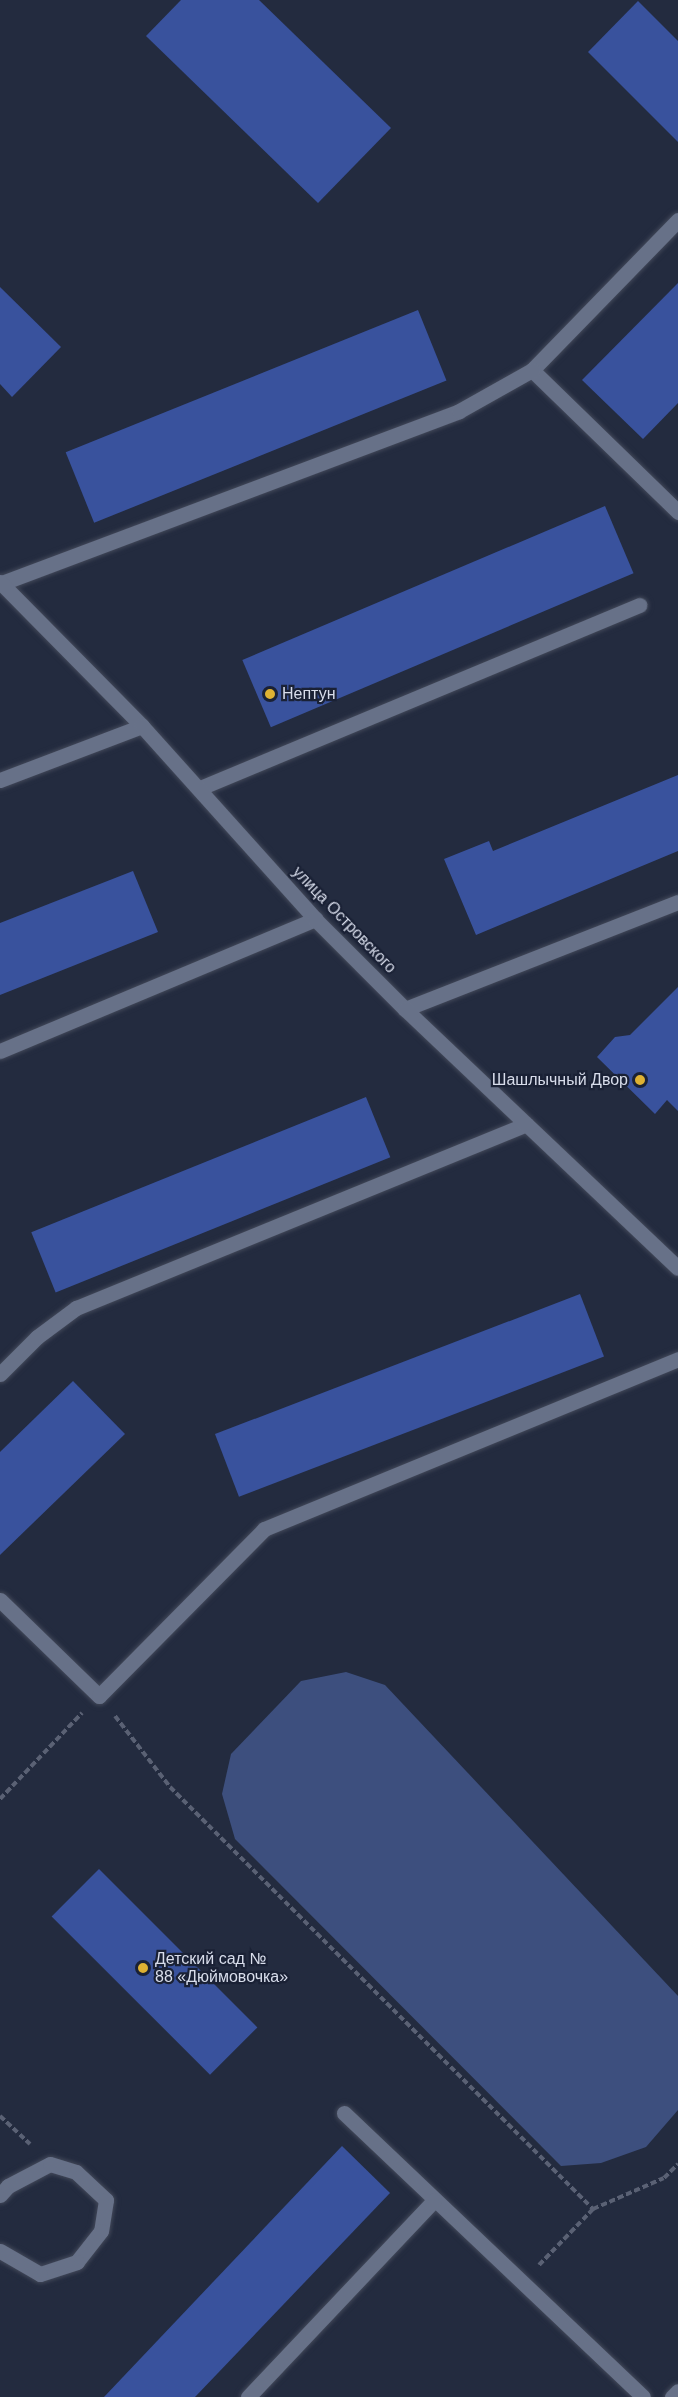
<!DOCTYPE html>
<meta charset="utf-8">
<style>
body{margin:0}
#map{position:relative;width:678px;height:2397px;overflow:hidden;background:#232b3f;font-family:Helvetica,sans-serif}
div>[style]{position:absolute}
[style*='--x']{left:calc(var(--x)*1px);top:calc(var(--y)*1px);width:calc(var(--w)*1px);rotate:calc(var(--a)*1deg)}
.green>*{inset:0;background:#3d4f7e}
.building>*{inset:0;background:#39529d;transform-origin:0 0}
.path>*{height:4px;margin-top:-2px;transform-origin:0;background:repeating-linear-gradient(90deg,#5a6174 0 6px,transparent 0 9px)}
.roads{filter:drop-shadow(0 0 2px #424859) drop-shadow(0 0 2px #424859)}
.service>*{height:15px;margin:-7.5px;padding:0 7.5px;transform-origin:7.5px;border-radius:7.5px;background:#677188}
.tertiary>*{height:15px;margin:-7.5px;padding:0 7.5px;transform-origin:7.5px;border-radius:7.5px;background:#677188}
.dots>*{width:16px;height:16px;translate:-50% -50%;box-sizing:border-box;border:3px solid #1a2135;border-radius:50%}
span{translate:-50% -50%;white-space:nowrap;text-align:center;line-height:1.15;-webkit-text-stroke:4.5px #1a2135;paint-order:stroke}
.poi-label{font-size:16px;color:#d8ddeb}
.left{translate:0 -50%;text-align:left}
.right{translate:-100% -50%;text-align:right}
.street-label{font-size:16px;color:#d8ddeb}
</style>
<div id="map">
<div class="green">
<i style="clip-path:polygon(346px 1672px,385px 1685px,678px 1996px,678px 2110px,646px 2147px,601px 2163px,561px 2166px,235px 1839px,222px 1794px,231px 1754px,301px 1681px)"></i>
</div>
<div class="building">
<i style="clip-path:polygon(181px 0,259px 0,391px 128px,318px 203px,146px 36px)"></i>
<i style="clip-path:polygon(638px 1px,678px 41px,678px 142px,588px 52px)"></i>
<i style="clip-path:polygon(678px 283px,678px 403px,643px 439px,582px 380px)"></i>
<i style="clip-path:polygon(0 287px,61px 347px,12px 397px,0 384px)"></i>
<i style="left:418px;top:310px;width:76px;height:380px;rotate:68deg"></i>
<i style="left:605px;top:506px;width:73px;height:394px;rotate:67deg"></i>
<i style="clip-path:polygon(678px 775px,678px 851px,476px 935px,444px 859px,489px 841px,493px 851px)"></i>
<i style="clip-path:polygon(133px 871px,158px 932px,0 995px,0 923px)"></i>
<i style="clip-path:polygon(678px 987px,678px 1111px,667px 1100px,655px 1114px,597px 1057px,615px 1037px,630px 1035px)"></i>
<i style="left:366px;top:1097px;width:65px;height:361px;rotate:68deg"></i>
<i style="left:580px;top:1294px;width:67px;height:391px;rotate:69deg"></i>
<i style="clip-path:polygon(73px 1381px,125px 1434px,0 1555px,0 1452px)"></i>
<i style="left:99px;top:1869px;width:224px;height:67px;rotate:45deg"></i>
<i style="clip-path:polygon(342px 2146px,390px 2193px,195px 2397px,104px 2397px)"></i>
</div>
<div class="path">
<i style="--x:115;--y:1716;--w:90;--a:52.2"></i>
<i style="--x:170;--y:1787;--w:598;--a:44.93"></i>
<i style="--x:0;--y:1799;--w:119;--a:-46.4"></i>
<i style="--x:0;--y:2116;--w:41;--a:43"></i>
<i style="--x:539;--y:2265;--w:78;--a:-46"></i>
<i style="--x:593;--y:2209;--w:77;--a:-23.6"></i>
<i style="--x:664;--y:2178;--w:20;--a:-45"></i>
</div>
<div class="roads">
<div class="service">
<i style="--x:678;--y:220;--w:209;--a:134.2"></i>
<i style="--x:532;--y:370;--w:204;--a:44.2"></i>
<i style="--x:2;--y:583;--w:488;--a:-20.6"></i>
<i style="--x:459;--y:411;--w:84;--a:-29.3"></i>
<i style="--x:0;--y:780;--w:152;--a:-20.8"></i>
<i style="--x:200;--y:788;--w:476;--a:-22.6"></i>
<i style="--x:405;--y:1009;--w:293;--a:-21.4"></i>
<i style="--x:0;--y:1051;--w:342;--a:-22.7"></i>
<i style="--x:0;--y:1374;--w:52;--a:-45"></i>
<i style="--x:37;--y:1337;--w:49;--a:-36.6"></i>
<i style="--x:76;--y:1308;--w:486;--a:-22.2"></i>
<i style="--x:0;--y:1600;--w:138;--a:44.1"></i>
<i style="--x:99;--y:1696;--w:235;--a:-45.3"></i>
<i style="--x:264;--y:1529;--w:448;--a:-22.3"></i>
<i style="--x:344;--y:2113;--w:412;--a:43.5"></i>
<i style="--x:0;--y:2195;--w:12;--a:-48"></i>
<i style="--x:8;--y:2186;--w:47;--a:-27.6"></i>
<i style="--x:50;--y:2164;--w:27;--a:17"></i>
<i style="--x:76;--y:2172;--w:41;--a:43"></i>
<i style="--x:106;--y:2200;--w:31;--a:99"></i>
<i style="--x:101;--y:2231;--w:39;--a:128"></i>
<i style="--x:77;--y:2262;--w:39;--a:162"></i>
<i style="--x:40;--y:2274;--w:46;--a:-150.1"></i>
<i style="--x:248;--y:2397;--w:271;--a:-46.6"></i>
<i style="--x:672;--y:2397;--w:8;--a:-45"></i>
</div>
<div class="tertiary">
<i style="--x:0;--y:582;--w:202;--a:45.4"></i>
<i style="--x:142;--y:726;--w:259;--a:48.1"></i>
<i style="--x:315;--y:919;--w:127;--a:45"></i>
<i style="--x:405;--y:1009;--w:376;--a:43.5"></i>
</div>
</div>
<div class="dots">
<i style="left:270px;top:694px;background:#deb133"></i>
<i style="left:640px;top:1080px;background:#deb133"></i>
<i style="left:143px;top:1968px;background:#deb133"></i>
</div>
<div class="poi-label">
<span class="left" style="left:282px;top:694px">Нептун</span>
<span class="right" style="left:628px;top:1080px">Шашлычный Двор</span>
<span class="left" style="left:155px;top:1968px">Детский сад №<br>88 «Дюймовочка»</span>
</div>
<div class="street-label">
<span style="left:344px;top:920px;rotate:46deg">улица Островского</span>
</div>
</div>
